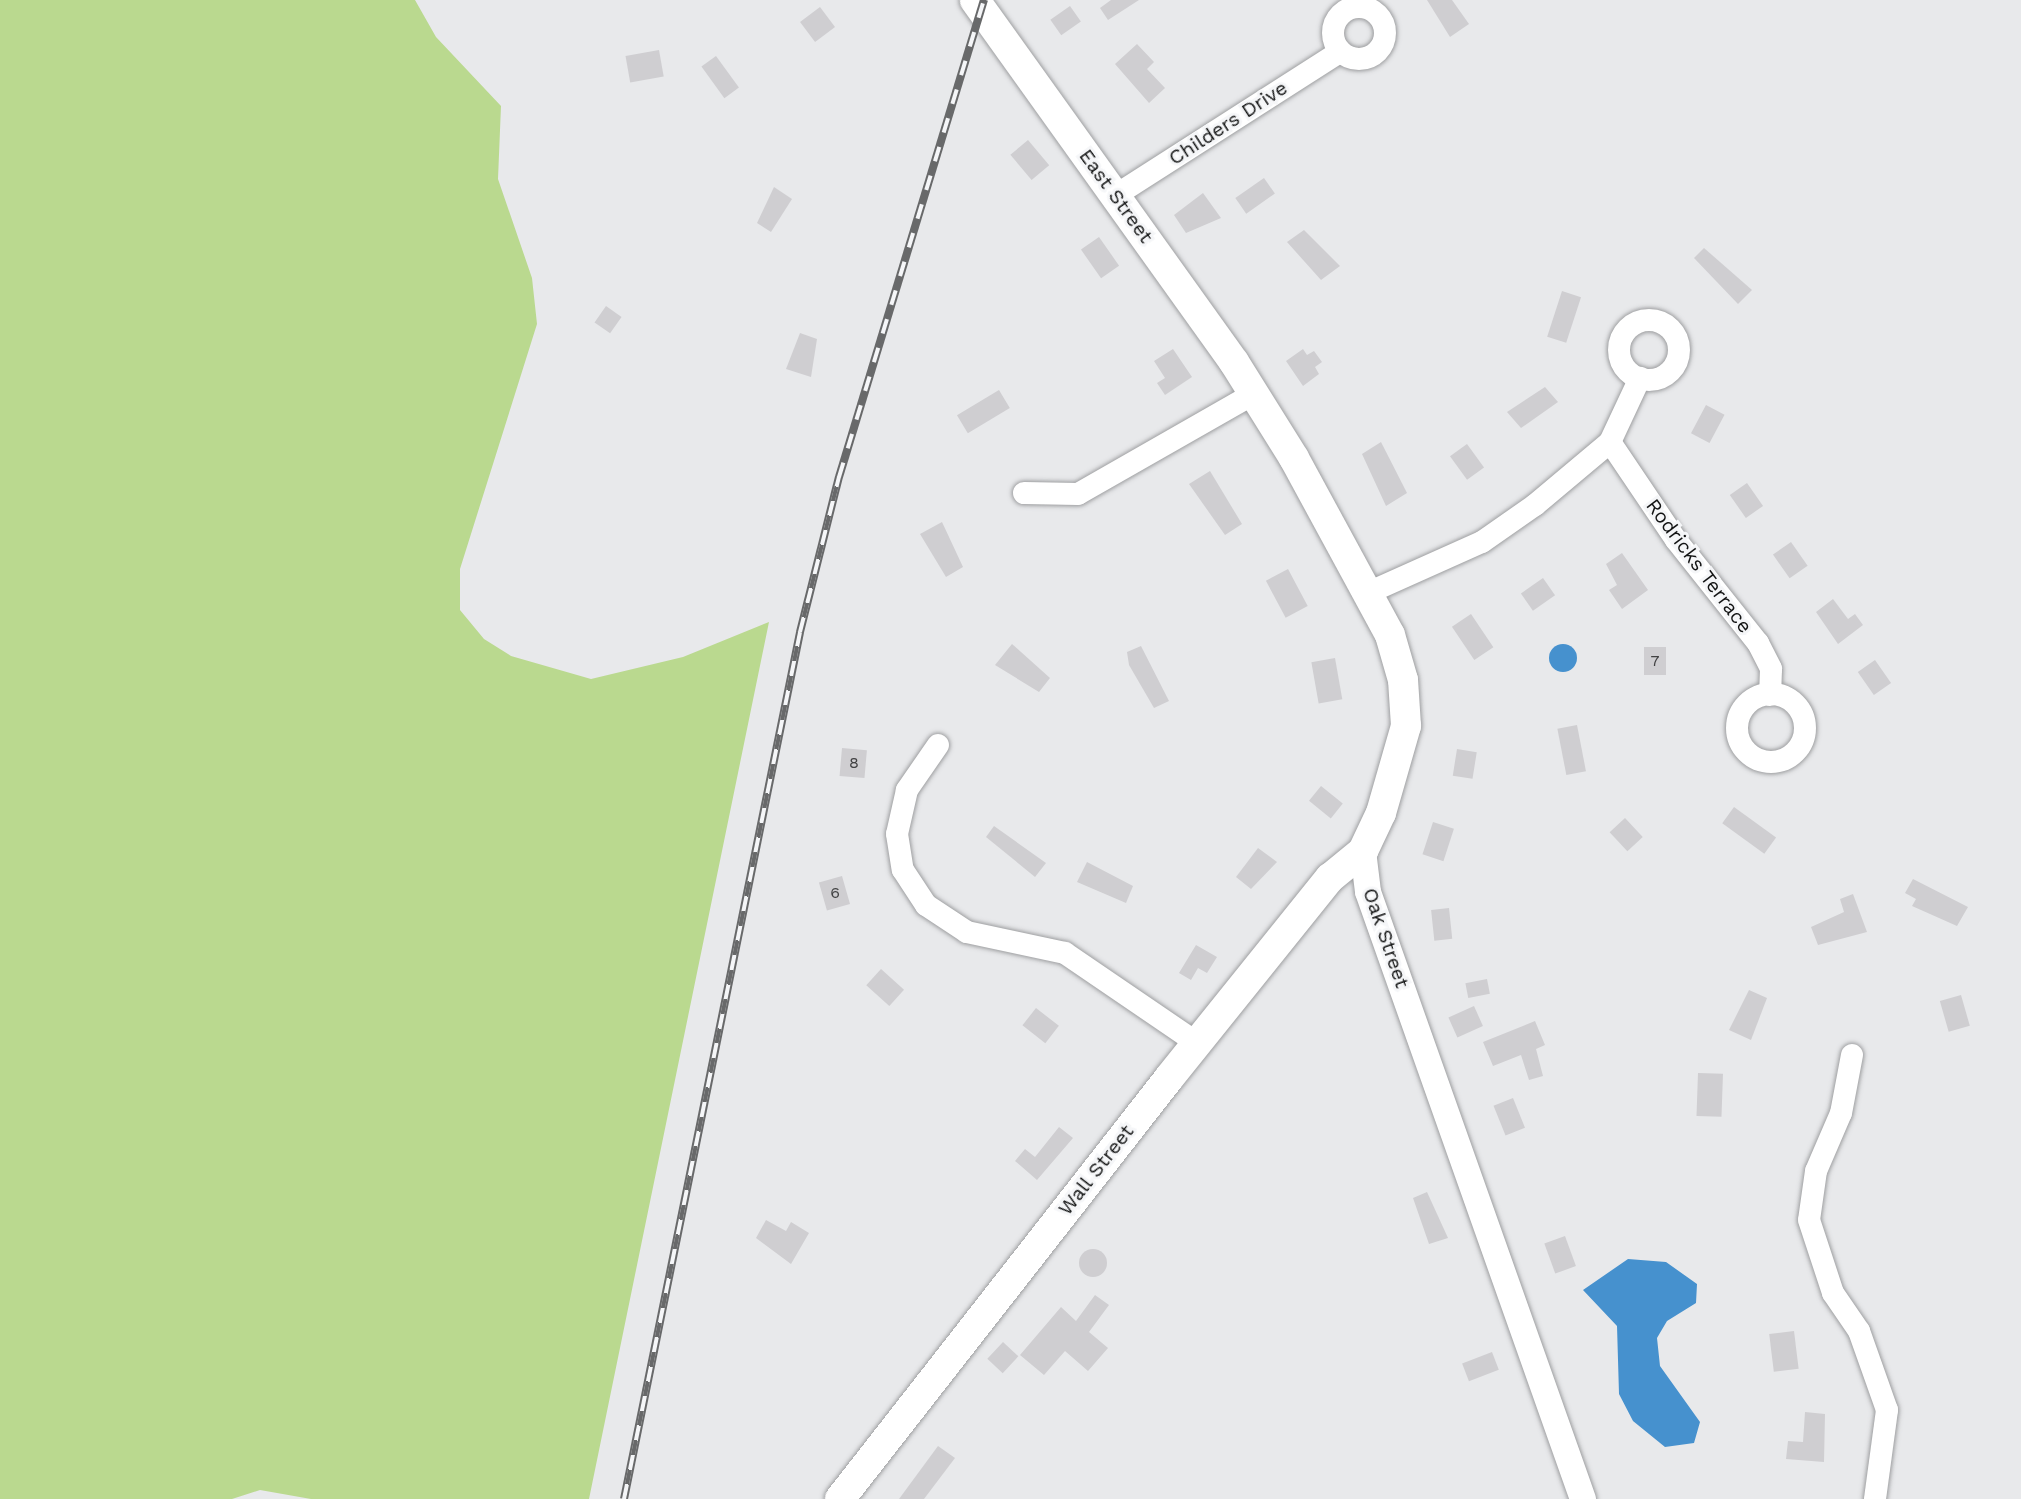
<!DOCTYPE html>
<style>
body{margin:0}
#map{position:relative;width:2021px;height:1499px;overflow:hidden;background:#e8e9eb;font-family:"Work Sans",sans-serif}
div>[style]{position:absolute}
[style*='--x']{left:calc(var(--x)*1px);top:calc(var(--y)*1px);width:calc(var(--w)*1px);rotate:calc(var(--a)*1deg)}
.green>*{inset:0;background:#bad98f}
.water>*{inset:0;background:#4691ce}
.round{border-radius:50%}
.building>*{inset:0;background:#cfced1;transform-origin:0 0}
.roads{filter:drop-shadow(0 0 2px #9e9fa1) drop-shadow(0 0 2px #9e9fa1)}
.minor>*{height:22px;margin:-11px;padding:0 11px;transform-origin:11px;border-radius:11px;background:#fff}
.minor>.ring{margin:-11px;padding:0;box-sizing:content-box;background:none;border:22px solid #fff;border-radius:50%}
.tertiary>*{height:26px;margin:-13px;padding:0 13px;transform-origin:13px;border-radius:13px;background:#fff}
.secondary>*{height:30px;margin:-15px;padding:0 15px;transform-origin:15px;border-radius:15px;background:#fff}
.rail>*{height:8px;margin-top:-4px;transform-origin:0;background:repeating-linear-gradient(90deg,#f5f6f8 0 15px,#68696a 0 30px);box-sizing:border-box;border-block:2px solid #68696a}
span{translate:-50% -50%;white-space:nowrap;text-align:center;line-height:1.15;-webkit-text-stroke:6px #f5f6f8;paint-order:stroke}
.number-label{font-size:16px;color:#424243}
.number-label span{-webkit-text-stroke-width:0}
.street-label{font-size:20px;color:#131414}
</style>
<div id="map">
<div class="green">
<i style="clip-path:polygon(0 0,415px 0,436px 37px,501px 106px,498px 179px,532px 278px,537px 324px,460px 569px,460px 610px,484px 639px,511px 656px,591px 679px,683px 657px,769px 622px,589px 1499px,311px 1499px,260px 1490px,232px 1499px,0 1499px)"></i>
</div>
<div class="water">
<i class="round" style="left:1549px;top:644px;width:28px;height:28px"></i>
<i style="clip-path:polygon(1628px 1259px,1666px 1262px,1697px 1284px,1696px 1303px,1667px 1321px,1657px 1338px,1660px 1366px,1700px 1422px,1694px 1443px,1665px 1447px,1633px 1421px,1619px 1394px,1617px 1326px,1583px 1290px)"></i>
</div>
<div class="building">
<i style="clip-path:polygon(1111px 0,1139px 0,1108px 20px,1100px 8px)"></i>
<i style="clip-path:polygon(1427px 0,1452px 0,1469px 24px,1450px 37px)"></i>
<i style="left:1070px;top:6px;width:19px;height:24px;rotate:55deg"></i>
<i style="left:820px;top:7px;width:25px;height:25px;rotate:53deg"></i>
<i style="clip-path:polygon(1137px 44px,1154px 62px,1147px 69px,1165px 88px,1149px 103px,1115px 64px)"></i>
<i style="left:659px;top:50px;width:27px;height:34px;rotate:80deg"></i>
<i style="left:716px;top:56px;width:39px;height:18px;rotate:54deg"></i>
<i style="left:1028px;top:140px;width:33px;height:23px;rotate:50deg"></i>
<i style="left:1264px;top:178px;width:19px;height:35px;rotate:55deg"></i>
<i style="clip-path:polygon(774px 187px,792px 199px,771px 232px,757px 223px)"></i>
<i style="clip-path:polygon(1203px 193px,1221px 218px,1186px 233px,1174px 215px)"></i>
<i style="clip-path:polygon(1304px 230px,1340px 266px,1321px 280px,1287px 242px)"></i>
<i style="left:1099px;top:237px;width:35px;height:22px;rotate:55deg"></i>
<i style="clip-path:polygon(1704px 248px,1752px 290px,1738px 304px,1694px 258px)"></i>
<i style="left:1562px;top:291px;width:20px;height:48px;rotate:18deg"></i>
<i style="left:606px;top:306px;width:19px;height:20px;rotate:35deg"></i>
<i style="clip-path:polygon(800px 333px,817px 339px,811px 377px,786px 369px)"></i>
<i style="clip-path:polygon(1173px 349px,1192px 377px,1165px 395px,1157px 383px,1165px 378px,1154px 361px)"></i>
<i style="clip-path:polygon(1303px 349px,1307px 355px,1314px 351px,1322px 362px,1315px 367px,1319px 374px,1303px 386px,1286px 361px)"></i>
<i style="clip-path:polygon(1545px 387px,1558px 402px,1521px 428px,1507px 412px)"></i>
<i style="left:999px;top:390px;width:21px;height:49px;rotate:59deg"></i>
<i style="left:1706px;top:405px;width:21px;height:32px;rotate:28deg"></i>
<i style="clip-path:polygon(1381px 442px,1407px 493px,1386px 506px,1362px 454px)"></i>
<i style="left:1467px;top:444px;width:29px;height:21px;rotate:54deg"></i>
<i style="clip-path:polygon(1210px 471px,1242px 524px,1225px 535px,1189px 484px)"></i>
<i style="left:1747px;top:483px;width:28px;height:21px;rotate:55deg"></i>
<i style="clip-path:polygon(942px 522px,963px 567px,946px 577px,920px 534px)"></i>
<i style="left:1791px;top:542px;width:29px;height:22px;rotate:55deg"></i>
<i style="clip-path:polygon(1622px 553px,1648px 590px,1622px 609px,1609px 590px,1617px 585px,1606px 564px)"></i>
<i style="left:1288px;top:569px;width:42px;height:25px;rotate:62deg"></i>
<i style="left:1543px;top:578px;width:21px;height:27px;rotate:55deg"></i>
<i style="clip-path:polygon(1833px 599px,1848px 619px,1855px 614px,1863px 625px,1838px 644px,1816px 612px)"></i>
<i style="left:1471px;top:614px;width:40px;height:23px;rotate:56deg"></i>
<i style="clip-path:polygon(1012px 644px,1050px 678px,1039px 692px,995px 665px)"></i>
<i style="clip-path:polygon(1141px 646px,1169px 701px,1154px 708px,1129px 665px,1127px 652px)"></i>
<i style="left:1644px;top:647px;width:22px;height:28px"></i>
<i style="left:1335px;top:658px;width:42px;height:24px;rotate:80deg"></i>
<i style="left:1875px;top:660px;width:28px;height:21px;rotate:55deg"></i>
<i style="left:1577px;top:725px;width:47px;height:20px;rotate:79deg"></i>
<i style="left:842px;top:748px;width:25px;height:28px;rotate:5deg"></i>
<i style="left:1457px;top:749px;width:20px;height:27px;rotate:9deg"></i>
<i style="left:1321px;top:786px;width:28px;height:19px;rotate:39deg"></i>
<i style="left:1734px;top:807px;width:52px;height:20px;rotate:36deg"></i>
<i style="left:1625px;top:818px;width:26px;height:21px;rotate:47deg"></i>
<i style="left:1433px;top:822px;width:22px;height:34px;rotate:18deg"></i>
<i style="clip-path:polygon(994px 826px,1046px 863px,1035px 877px,986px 837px)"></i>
<i style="clip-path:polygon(1258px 848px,1277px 862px,1251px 889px,1236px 877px)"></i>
<i style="clip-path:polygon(1087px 862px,1133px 886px,1126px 903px,1077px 882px)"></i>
<i style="left:842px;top:876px;width:29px;height:24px;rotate:74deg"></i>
<i style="clip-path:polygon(1913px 879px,1968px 907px,1957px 926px,1912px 906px,1916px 899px,1905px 893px)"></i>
<i style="clip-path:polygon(1853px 894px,1867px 932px,1818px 945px,1811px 927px,1844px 912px,1840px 899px)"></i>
<i style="left:1449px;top:908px;width:31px;height:18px;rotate:84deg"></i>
<i style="clip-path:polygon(1196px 945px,1217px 957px,1207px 973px,1198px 968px,1191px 980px,1179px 973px)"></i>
<i style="left:881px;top:969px;width:31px;height:22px;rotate:42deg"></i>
<i style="left:1487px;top:979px;width:15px;height:22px;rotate:79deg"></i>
<i style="clip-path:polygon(1749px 990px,1767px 998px,1751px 1040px,1729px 1030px)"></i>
<i style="left:1961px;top:995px;width:32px;height:22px;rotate:74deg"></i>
<i style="left:1474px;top:1006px;width:22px;height:28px;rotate:66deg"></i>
<i style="left:1036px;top:1008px;width:29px;height:22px;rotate:38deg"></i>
<i style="clip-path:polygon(1535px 1021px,1545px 1045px,1536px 1049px,1543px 1076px,1529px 1080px,1521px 1055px,1493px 1066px,1483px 1042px)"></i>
<i style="left:1698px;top:1073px;width:25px;height:43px;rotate:2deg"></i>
<i style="left:1513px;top:1098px;width:32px;height:21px;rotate:68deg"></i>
<i style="clip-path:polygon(1059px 1127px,1073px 1138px,1037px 1180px,1015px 1161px,1025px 1149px,1035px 1157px)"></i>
<i style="clip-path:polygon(1427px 1192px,1448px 1238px,1429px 1244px,1413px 1198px)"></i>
<i style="clip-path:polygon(766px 1220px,786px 1231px,791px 1222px,809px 1233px,791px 1264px,756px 1238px)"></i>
<i style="left:1565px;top:1236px;width:32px;height:22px;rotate:70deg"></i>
<i class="round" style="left:1079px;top:1249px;width:28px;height:28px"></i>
<i style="clip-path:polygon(1095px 1295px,1109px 1305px,1089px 1332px,1108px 1348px,1088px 1371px,1065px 1351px,1044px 1375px,1020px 1355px,1061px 1307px,1076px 1321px)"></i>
<i style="left:1794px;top:1331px;width:38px;height:25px;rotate:83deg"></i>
<i style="left:1003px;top:1342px;width:21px;height:23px;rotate:43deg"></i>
<i style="left:1492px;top:1352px;width:19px;height:32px;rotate:69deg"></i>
<i style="clip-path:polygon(1805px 1412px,1825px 1414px,1824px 1462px,1786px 1459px,1788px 1441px,1803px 1442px)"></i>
<i style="clip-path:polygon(938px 1446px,955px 1458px,924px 1499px,899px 1499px)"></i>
</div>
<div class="roads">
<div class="minor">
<i class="ring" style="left:1333px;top:7px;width:30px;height:30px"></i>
<i style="--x:1116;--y:195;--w:266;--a:-32.6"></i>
<i class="ring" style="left:1619px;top:320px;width:38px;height:38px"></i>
<i style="--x:1610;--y:442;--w:118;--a:56"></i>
<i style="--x:1676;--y:540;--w:132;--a:51.5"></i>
<i style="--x:1758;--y:643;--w:29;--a:63"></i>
<i style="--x:1771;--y:669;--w:26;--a:92"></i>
<i style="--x:1024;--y:493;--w:54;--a:1.1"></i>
<i style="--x:1078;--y:494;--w:204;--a:-29.7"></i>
<i style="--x:1370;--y:592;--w:123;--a:-24.1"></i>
<i style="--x:1482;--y:542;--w:65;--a:-34.9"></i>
<i style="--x:1535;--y:505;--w:98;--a:-40"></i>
<i style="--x:1610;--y:442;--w:71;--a:-64.9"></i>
<i class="ring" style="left:1737px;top:694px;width:46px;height:46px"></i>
<i style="--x:938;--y:745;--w:55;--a:124.6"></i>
<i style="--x:907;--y:790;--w:45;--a:102.8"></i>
<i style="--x:897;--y:834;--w:36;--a:81"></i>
<i style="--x:903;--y:870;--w:42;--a:56.7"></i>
<i style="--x:926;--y:905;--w:49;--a:33.4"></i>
<i style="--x:967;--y:932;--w:100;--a:12.1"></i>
<i style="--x:1065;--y:953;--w:160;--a:34.3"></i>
<i style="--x:1852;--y:1055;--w:59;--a:100.7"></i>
<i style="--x:1841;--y:1113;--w:63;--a:113.3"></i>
<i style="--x:1816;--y:1171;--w:49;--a:98.1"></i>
<i style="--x:1809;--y:1220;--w:77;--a:71.8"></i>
<i style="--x:1833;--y:1293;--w:46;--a:55.6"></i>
<i style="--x:1859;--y:1331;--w:84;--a:70.5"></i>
<i style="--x:1887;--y:1410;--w:90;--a:97.7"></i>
</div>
<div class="tertiary">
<i style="--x:1363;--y:851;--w:41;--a:83"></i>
<i style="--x:1368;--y:892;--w:644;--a:70.5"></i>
</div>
<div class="secondary">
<i style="--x:840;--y:1499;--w:534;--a:-51.99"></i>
<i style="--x:1169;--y:1078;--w:257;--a:-51.2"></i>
<i style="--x:1330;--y:878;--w:43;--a:-39.3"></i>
<i style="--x:1363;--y:851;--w:42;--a:-64.7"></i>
<i style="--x:1381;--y:813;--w:91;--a:-74"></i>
<i style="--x:1406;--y:726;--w:46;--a:-93.7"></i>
<i style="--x:1403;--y:680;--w:47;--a:-106.1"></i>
<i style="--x:1390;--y:635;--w:201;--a:-118.5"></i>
<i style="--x:1294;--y:458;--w:113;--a:-122"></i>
<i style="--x:1234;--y:362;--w:445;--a:-125.6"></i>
</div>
</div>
<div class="rail">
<i style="--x:624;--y:1499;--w:885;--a:-78.52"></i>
<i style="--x:800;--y:632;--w:160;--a:-75.9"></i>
<i style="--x:839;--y:477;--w:499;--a:-73.1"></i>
</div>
<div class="number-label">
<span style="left:1655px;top:661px">7</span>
<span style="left:854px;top:763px">8</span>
<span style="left:835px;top:893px">6</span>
</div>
<div class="street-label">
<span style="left:1228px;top:123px;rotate:-33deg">Childers Drive</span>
<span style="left:1116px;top:196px;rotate:54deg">East Street</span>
<span style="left:1699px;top:566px;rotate:53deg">Rodricks Terrace</span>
<span style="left:1386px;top:938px;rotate:71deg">Oak Street</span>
<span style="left:1096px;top:1170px;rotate:-52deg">Wall Street</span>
</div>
</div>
